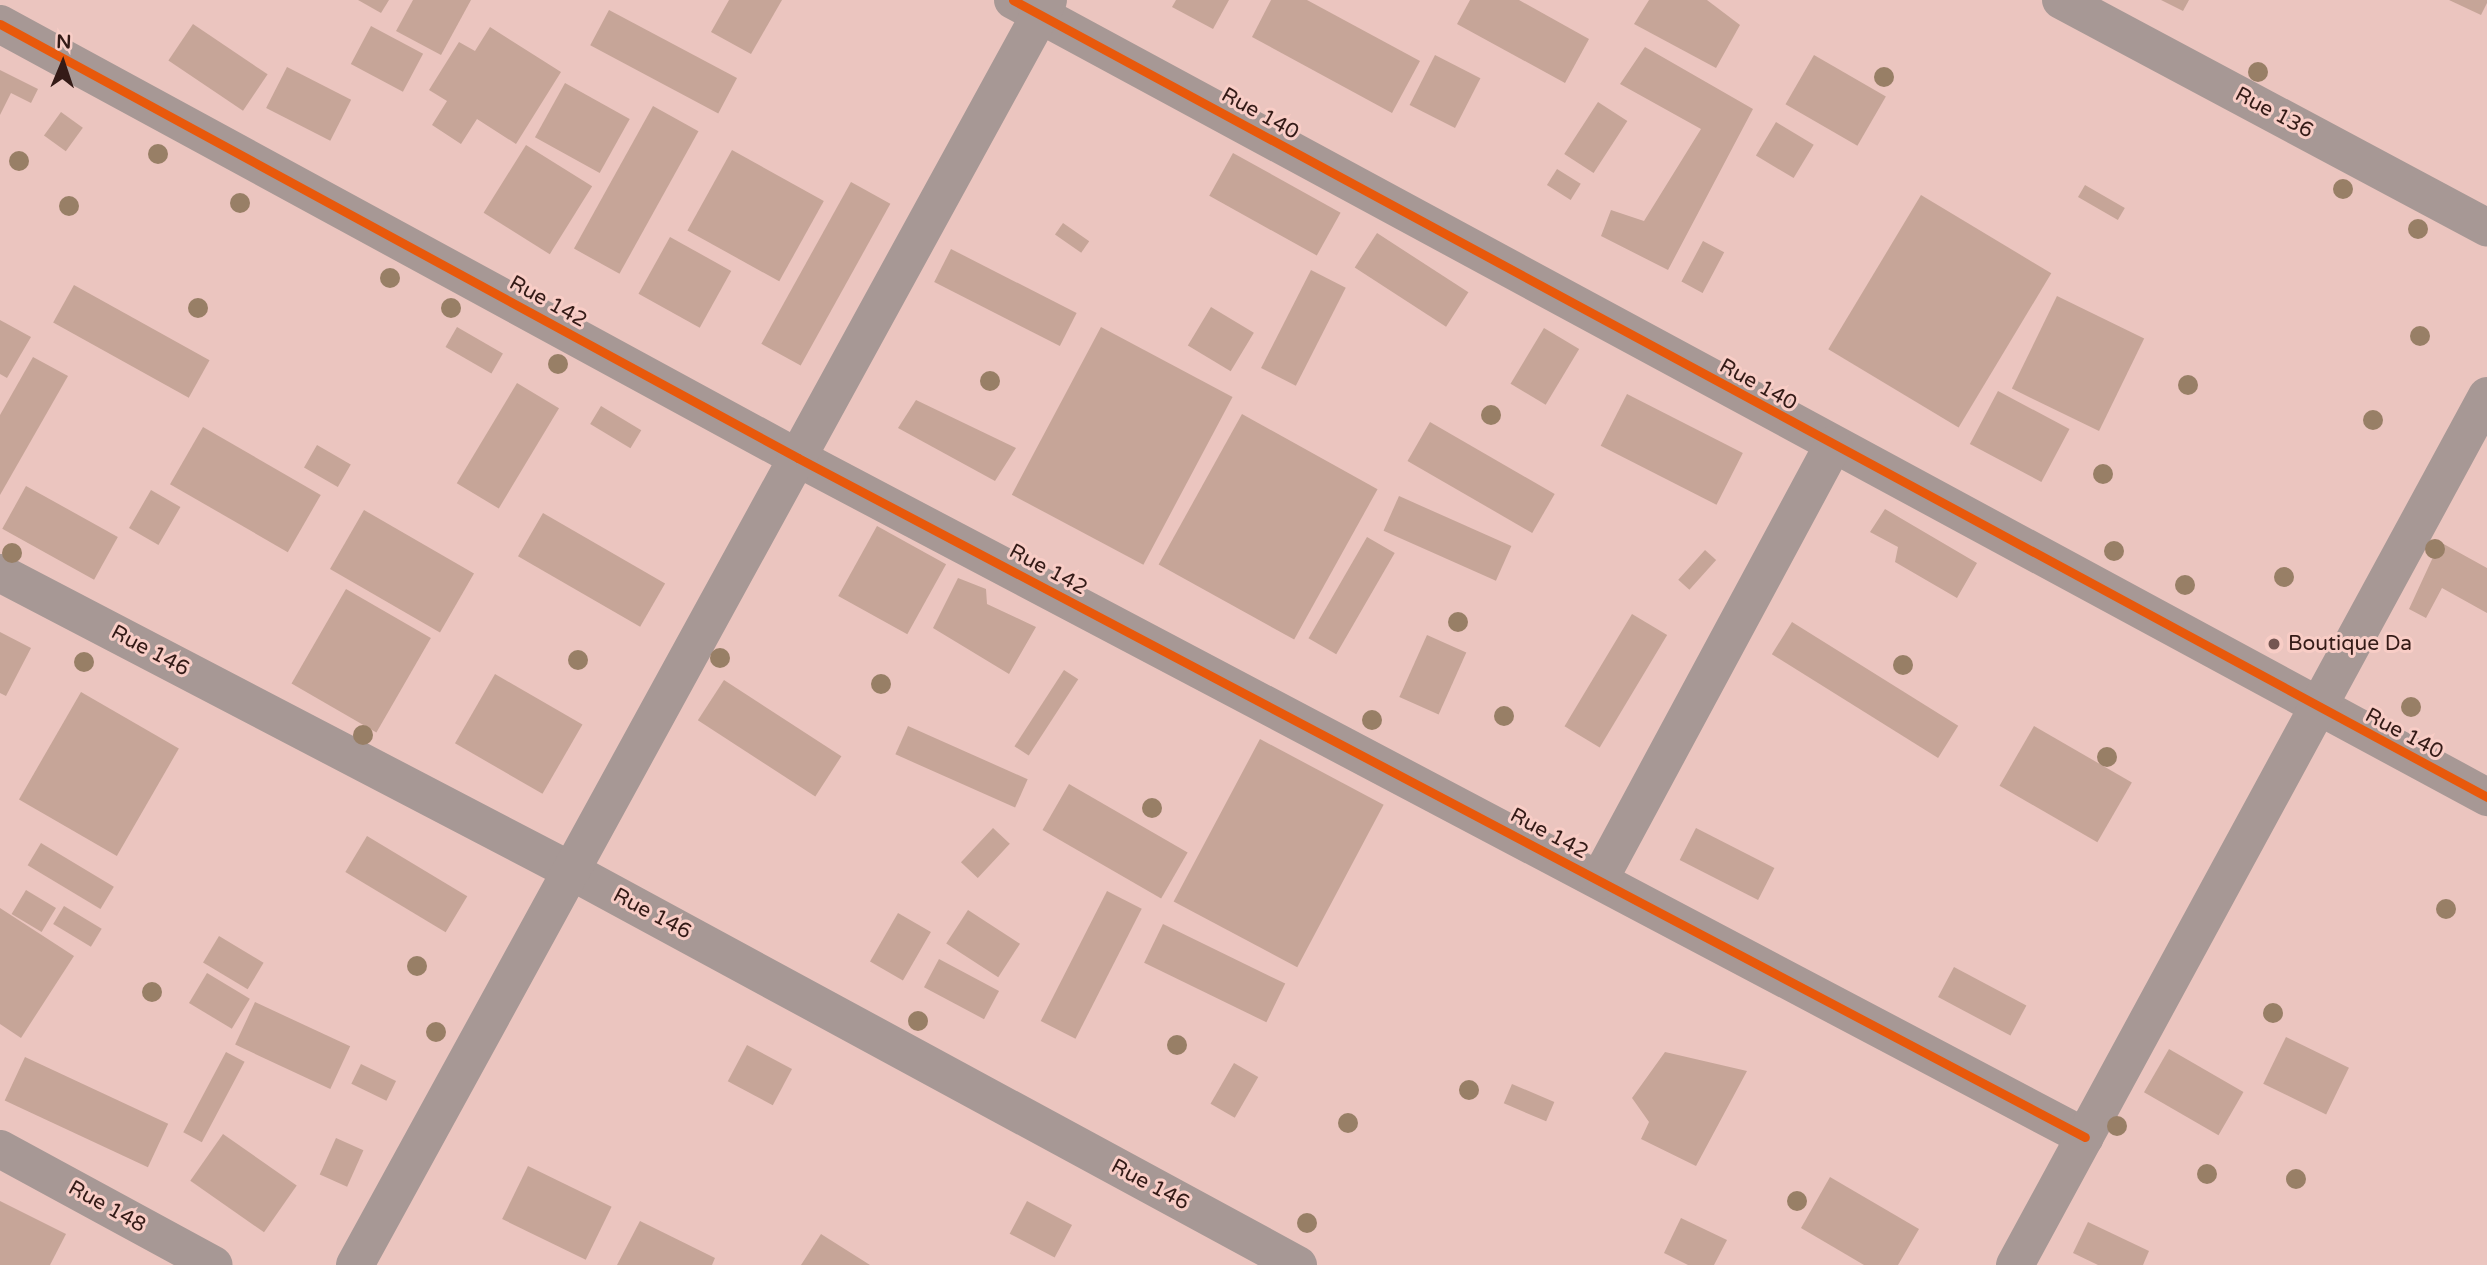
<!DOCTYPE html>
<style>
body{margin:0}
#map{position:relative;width:2487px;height:1265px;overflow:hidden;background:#ebc5bf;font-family:"Varela Round",sans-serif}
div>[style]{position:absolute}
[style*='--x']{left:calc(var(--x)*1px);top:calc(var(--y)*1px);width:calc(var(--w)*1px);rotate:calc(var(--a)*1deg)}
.building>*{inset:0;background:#c6a598;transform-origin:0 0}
.minor>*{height:38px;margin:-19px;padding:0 19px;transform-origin:19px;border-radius:19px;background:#a79895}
.tertiary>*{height:38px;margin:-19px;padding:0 19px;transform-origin:19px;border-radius:19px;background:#a79895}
.cycleway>*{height:9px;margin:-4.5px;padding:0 4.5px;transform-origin:4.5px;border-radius:4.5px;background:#e8590c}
.trees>*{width:20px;height:20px;margin:-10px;border-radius:50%;background:#987f66}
.dots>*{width:19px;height:19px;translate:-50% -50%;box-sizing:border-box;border:4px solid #f8cdc6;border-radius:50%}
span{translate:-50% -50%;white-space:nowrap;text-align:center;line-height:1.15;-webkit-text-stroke:6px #f8cdc6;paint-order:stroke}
.street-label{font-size:21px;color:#341b17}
.poi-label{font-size:21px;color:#341b17}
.left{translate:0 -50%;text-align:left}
.north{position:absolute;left:28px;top:28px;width:70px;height:70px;-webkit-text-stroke:5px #f8cdc6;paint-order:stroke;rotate:2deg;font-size:19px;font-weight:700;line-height:28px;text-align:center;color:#341b17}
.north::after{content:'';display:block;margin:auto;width:24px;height:32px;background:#341b17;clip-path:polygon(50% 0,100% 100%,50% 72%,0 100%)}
</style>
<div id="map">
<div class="building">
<i style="clip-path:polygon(358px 0,389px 0,381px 13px)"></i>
<i style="clip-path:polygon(413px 0,471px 0,441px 55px,396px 31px)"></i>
<i style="clip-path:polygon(729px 0,782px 0,751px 54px,711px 32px)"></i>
<i style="clip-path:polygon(1176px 0,1229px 0,1213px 29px,1172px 7px)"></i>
<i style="clip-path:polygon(1271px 0,1307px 0,1420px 61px,1392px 113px,1252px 37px)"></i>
<i style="clip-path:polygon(1470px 0,1519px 0,1589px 39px,1565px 83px,1457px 24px)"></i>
<i style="clip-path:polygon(1649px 0,1707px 0,1740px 25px,1716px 68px,1634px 24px)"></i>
<i style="clip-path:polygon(2161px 0,2189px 0,2183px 11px)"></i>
<i style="clip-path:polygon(2449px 0,2487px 0,2487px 3px,2481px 15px)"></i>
<i style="left:609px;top:10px;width:145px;height:40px;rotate:28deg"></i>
<i style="left:193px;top:24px;width:90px;height:44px;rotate:34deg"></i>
<i style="left:371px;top:26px;width:59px;height:43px;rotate:28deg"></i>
<i style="clip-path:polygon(490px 27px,561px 72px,516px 144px,477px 119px,461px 144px,432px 125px,447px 101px,429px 90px,459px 42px,475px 51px)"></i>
<i style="clip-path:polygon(1645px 47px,1753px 109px,1668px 270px,1601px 236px,1611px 210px,1644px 221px,1701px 129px,1620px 84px)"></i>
<i style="left:1435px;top:55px;width:51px;height:56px;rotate:27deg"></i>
<i style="left:1814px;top:55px;width:83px;height:57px;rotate:30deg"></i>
<i style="left:287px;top:67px;width:72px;height:46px;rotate:27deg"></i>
<i style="clip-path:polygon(0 70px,38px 89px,31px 103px,11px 93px,0 115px)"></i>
<i style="left:565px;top:83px;width:74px;height:62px;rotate:29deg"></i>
<i style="left:1598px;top:102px;width:35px;height:62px;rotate:33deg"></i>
<i style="left:653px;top:106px;width:52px;height:163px;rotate:29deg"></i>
<i style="left:61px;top:112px;width:27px;height:29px;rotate:36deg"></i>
<i style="left:1776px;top:122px;width:44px;height:39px;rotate:31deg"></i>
<i style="left:526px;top:145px;width:78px;height:80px;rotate:32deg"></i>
<i style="left:732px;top:150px;width:105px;height:92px;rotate:29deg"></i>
<i style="left:1233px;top:153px;width:123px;height:49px;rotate:29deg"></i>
<i style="left:1557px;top:169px;width:28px;height:19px;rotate:32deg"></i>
<i style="left:851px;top:182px;width:45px;height:185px;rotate:29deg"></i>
<i style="left:2085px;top:185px;width:46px;height:14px;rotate:30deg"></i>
<i style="left:1921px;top:195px;width:152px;height:180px;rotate:31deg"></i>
<i style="left:1063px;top:223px;width:32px;height:14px;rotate:35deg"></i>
<i style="left:1377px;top:233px;width:109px;height:41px;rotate:33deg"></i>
<i style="left:670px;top:237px;width:70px;height:65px;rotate:29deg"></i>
<i style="left:1703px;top:241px;width:24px;height:46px;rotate:28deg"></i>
<i style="left:951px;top:249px;width:141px;height:37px;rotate:27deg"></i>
<i style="left:1311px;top:270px;width:39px;height:110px;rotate:27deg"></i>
<i style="left:74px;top:285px;width:155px;height:43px;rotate:29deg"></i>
<i style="left:2057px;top:296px;width:97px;height:103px;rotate:26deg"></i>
<i style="left:1211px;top:307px;width:50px;height:45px;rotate:31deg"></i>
<i style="clip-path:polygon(0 320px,31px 337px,7px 378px,0 374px)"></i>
<i style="left:457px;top:327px;width:53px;height:23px;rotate:30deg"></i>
<i style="left:1101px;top:327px;width:149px;height:190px;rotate:28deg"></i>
<i style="left:1544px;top:328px;width:41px;height:65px;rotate:31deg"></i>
<i style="clip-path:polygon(33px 357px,68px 376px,0 495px,0 415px)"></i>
<i style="left:517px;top:383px;width:49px;height:117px;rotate:31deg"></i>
<i style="left:1998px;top:391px;width:81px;height:60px;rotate:28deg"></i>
<i style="left:1627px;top:394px;width:130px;height:58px;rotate:27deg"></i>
<i style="clip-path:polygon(916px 400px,1016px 448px,995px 481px,898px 428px)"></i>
<i style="left:601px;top:406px;width:47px;height:21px;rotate:31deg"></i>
<i style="left:1242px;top:414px;width:155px;height:172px;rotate:29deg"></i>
<i style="left:1430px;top:422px;width:144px;height:45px;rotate:30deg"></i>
<i style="left:203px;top:427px;width:136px;height:66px;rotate:30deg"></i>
<i style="left:317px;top:445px;width:39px;height:26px;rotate:30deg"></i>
<i style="left:26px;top:486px;width:105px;height:49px;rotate:29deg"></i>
<i style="left:151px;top:490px;width:34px;height:44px;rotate:30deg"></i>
<i style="left:1399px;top:496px;width:123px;height:38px;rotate:24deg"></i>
<i style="clip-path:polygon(1885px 509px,1977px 563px,1957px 598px,1895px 562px,1898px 547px,1870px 532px)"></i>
<i style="left:364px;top:510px;width:127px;height:68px;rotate:30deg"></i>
<i style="left:543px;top:513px;width:141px;height:50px;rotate:30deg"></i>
<i style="left:877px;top:526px;width:79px;height:80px;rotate:29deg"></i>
<i style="left:1367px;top:537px;width:32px;height:117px;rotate:30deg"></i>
<i style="clip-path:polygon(2440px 542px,2487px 568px,2487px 613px,2442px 588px,2426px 618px,2409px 609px)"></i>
<i style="left:1705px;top:550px;width:15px;height:40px;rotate:42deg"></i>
<i style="clip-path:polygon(958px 578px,986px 589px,987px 604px,1036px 627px,1009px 674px,933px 628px)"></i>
<i style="left:346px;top:589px;width:98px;height:109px;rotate:30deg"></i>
<i style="left:1632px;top:614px;width:41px;height:131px;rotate:31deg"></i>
<i style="left:1792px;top:622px;width:196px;height:38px;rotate:32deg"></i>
<i style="clip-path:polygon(0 632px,31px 648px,6px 696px,0 693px)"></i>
<i style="left:1427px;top:635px;width:43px;height:68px;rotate:24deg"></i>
<i style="left:1064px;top:670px;width:17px;height:91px;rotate:33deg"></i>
<i style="left:495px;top:674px;width:101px;height:80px;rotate:30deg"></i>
<i style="left:724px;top:680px;width:140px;height:48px;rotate:33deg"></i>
<i style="left:81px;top:692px;width:113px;height:124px;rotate:30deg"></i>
<i style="left:908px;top:726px;width:131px;height:31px;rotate:24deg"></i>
<i style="left:2034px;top:726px;width:113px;height:69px;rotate:30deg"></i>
<i style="left:1260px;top:739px;width:140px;height:184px;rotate:28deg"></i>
<i style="left:1069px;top:784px;width:137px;height:53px;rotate:30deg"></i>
<i style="left:993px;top:828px;width:23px;height:47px;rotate:43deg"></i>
<i style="left:1696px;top:828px;width:88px;height:36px;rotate:27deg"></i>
<i style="left:367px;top:836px;width:117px;height:42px;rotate:31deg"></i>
<i style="left:41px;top:843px;width:85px;height:26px;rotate:31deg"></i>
<i style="left:26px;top:890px;width:35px;height:28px;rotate:31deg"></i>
<i style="left:1107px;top:891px;width:39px;height:146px;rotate:27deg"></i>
<i style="left:64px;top:906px;width:44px;height:21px;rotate:31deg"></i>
<i style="clip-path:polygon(0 908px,74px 956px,21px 1038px,0 1024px)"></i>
<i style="left:968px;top:910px;width:62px;height:40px;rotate:33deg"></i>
<i style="left:898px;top:913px;width:38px;height:56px;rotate:30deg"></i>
<i style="left:1163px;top:924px;width:136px;height:43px;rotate:26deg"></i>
<i style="left:219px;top:936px;width:52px;height:31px;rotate:31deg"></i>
<i style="left:939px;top:959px;width:68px;height:32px;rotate:28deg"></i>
<i style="left:1954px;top:967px;width:82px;height:34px;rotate:28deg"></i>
<i style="left:207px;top:973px;width:50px;height:35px;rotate:31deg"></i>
<i style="left:255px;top:1002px;width:105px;height:47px;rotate:25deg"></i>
<i style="left:2286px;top:1037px;width:70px;height:52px;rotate:26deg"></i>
<i style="left:747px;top:1045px;width:51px;height:41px;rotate:28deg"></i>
<i style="left:2169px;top:1049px;width:86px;height:50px;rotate:30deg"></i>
<i style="left:226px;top:1052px;width:21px;height:91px;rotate:28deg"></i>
<i style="clip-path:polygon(1665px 1052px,1747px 1071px,1696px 1166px,1641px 1139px,1649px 1122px,1632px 1098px)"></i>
<i style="left:25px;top:1057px;width:158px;height:48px;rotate:25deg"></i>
<i style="left:1234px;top:1063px;width:28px;height:47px;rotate:30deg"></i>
<i style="left:361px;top:1064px;width:39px;height:22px;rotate:26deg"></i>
<i style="left:1512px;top:1084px;width:46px;height:21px;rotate:23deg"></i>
<i style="left:223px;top:1134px;width:90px;height:57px;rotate:35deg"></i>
<i style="left:336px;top:1138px;width:30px;height:40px;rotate:24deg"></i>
<i style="left:528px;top:1166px;width:93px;height:59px;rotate:26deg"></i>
<i style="clip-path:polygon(1830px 1177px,1919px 1229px,1898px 1265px,1864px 1265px,1801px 1228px)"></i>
<i style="clip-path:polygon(0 1201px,66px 1234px,50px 1265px,0 1265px)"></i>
<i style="left:1027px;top:1201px;width:51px;height:37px;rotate:28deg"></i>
<i style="clip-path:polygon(1681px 1218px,1727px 1240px,1714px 1265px,1688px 1265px,1664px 1253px)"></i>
<i style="clip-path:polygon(640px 1221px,715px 1258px,712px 1265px,617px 1265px)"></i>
<i style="clip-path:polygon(2088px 1222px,2149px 1251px,2143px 1265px,2098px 1265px,2073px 1253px)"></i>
<i style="clip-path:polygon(821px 1234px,870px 1265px,801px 1265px)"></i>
</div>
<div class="minor">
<i style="--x:1013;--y:0;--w:1676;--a:28.4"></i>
<i style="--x:2061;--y:0;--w:483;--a:28.1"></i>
<i style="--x:0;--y:24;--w:908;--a:28.54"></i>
<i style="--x:798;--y:458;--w:1455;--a:27.82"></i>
<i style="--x:0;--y:573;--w:644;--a:27.56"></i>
<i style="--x:571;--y:871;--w:827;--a:28.46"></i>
<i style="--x:1599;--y:880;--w:494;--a:-61.7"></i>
<i style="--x:0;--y:1149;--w:243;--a:28.5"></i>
<i style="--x:355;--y:1265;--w:1442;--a:-61.28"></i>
</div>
<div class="tertiary">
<i style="--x:2015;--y:1265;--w:989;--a:-61.49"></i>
</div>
<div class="cycleway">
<i style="--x:1013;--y:0;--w:1676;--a:28.4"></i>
<i style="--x:0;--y:24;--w:908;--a:28.54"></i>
<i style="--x:798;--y:458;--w:1455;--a:27.82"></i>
</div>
<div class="trees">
<i style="left:2258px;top:72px"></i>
<i style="left:1884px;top:77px"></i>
<i style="left:158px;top:154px"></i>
<i style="left:19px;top:161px"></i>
<i style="left:2343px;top:189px"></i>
<i style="left:240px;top:203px"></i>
<i style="left:69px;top:206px"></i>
<i style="left:2418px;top:229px"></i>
<i style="left:390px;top:278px"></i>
<i style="left:198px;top:308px"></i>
<i style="left:451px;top:308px"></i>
<i style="left:2420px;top:336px"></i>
<i style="left:558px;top:364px"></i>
<i style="left:990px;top:381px"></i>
<i style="left:2188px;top:385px"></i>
<i style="left:1491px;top:415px"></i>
<i style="left:2373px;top:420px"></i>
<i style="left:2103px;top:474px"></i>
<i style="left:2435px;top:549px"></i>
<i style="left:2114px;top:551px"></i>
<i style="left:12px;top:553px"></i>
<i style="left:2284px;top:577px"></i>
<i style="left:2185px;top:585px"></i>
<i style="left:1458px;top:622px"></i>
<i style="left:720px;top:658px"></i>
<i style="left:578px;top:660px"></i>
<i style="left:84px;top:662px"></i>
<i style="left:1903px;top:665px"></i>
<i style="left:881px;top:684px"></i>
<i style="left:2411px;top:707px"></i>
<i style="left:1504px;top:716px"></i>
<i style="left:1372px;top:720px"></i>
<i style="left:363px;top:735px"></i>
<i style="left:2107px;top:757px"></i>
<i style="left:1152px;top:808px"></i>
<i style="left:2446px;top:909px"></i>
<i style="left:417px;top:966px"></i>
<i style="left:152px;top:992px"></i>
<i style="left:2273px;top:1013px"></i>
<i style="left:918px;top:1021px"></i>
<i style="left:436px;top:1032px"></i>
<i style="left:1177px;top:1045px"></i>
<i style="left:1469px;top:1090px"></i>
<i style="left:1348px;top:1123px"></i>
<i style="left:2117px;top:1126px"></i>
<i style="left:2207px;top:1174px"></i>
<i style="left:2296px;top:1179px"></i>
<i style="left:1797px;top:1201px"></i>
<i style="left:1307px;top:1223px"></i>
</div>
<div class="dots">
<i style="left:2274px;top:644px;background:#745652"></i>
</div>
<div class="street-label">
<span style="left:2274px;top:113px;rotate:28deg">Rue 136</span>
<span style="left:1260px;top:114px;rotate:29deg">Rue 140</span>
<span style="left:548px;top:302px;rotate:29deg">Rue 142</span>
<span style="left:1758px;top:385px;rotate:29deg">Rue 140</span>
<span style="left:1048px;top:570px;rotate:28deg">Rue 142</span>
<span style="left:150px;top:651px;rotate:28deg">Rue 146</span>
<span style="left:2404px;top:734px;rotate:28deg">Rue 140</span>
<span style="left:1549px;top:834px;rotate:28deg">Rue 142</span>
<span style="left:652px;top:914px;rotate:28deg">Rue 146</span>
<span style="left:1150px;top:1185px;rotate:28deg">Rue 146</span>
<span style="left:107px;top:1207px;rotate:29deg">Rue 148</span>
</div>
<div class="poi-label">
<span class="left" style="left:2288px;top:644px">Boutique Da</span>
</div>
<div class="north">N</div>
</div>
